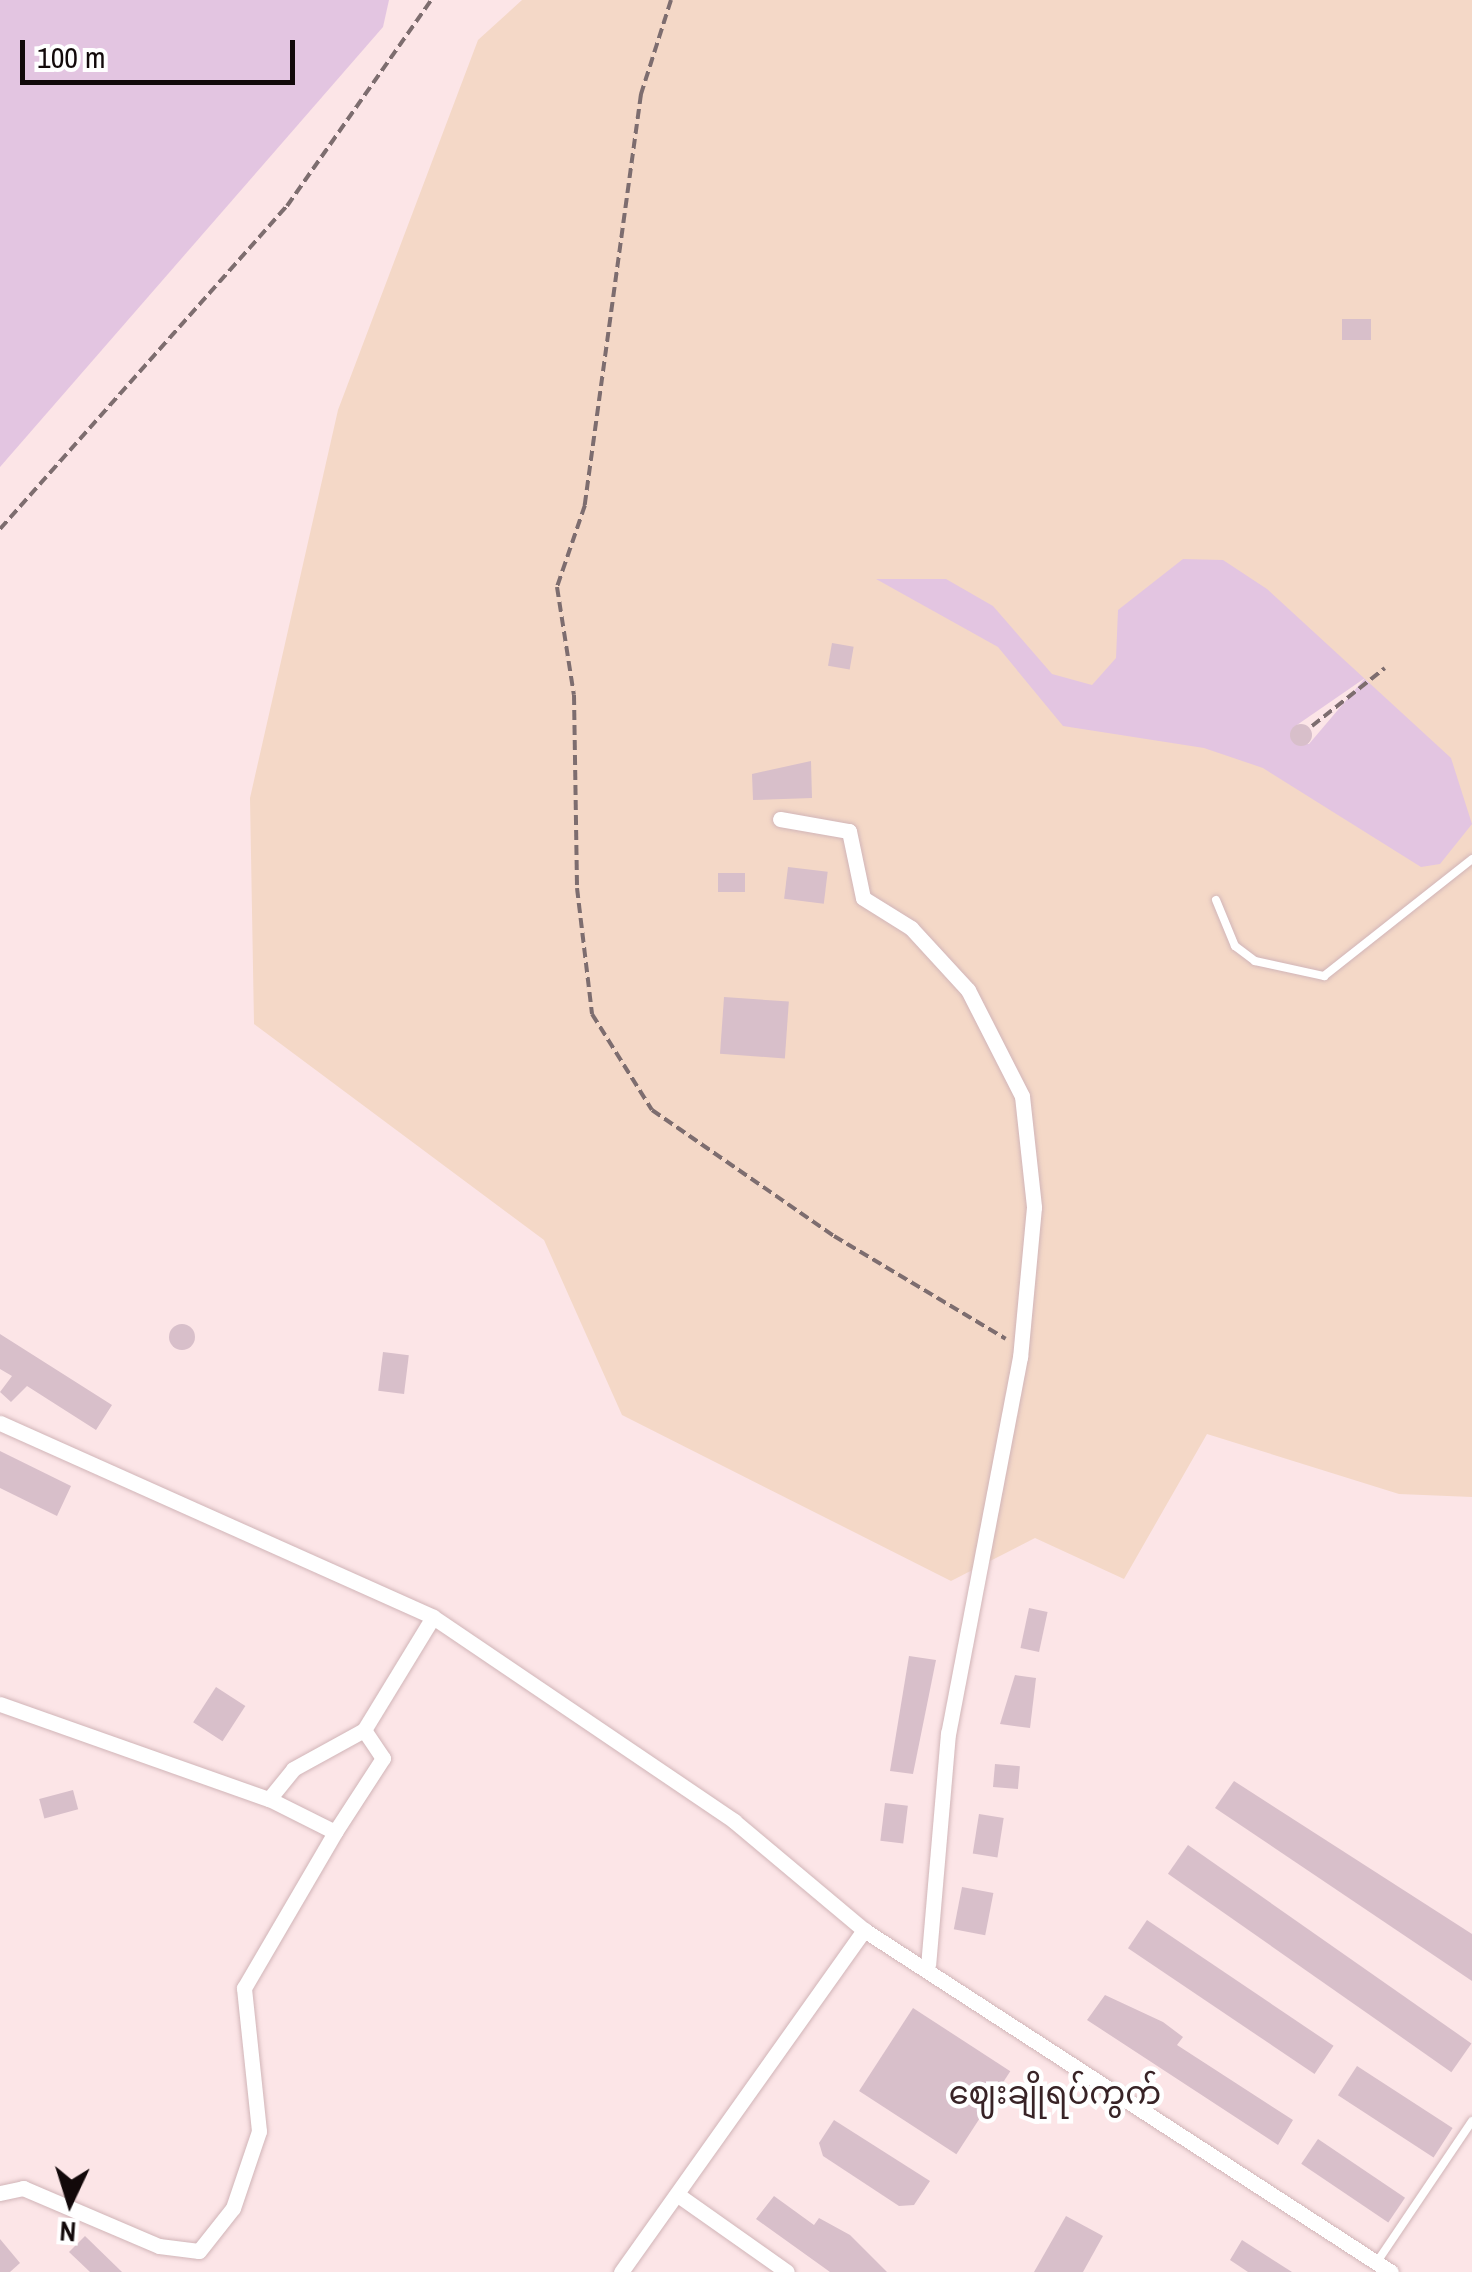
<!DOCTYPE html>
<meta charset="utf-8">
<style>
body{margin:0}
#map{position:relative;width:1472px;height:2272px;overflow:hidden;background:#fce5e7;font-family:"Archivo Narrow","Noto Sans Myanmar",sans-serif}
div>[style]{position:absolute}
[style*='--x']{left:calc(var(--x)*1px);top:calc(var(--y)*1px);width:calc(var(--w)*1px);rotate:calc(var(--a)*1deg)}
.green>*{inset:0;background:#f4d8c7}
.water>*{inset:0;background:#e3c5e1}
.pier>*{inset:0;background:#fce5e7}
.building>*{inset:0;background:#d8bfca;transform-origin:0 0}
.round{border-radius:50%}
.path>*{height:4px;margin-top:-2px;transform-origin:0;background:repeating-linear-gradient(90deg,#7d6d6f 0 10px,transparent 0 15px)}
.roads{filter:drop-shadow(0 0 2px #d1b5b8) drop-shadow(0 0 2px #d1b5b8)}
.lane>*{height:8px;margin:-4px;padding:0 4px;transform-origin:4px;border-radius:4px;background:#fff}
.street>*{height:15px;margin:-7.5px;padding:0 7.5px;transform-origin:7.5px;border-radius:7.5px;background:#fff}
span{translate:-50% -50%;white-space:nowrap;text-align:center;line-height:1.15;-webkit-text-stroke:9px #fff;paint-order:stroke}
.quarter-label{font-size:32px;color:#382326}
.north{position:absolute;left:20px;top:2152px;width:100px;height:100px;-webkit-text-stroke:8px #fff;paint-order:stroke;rotate:184deg;font-size:28px;font-weight:700;line-height:40px;text-align:center;color:#12090a}
.north::after{content:'';display:block;margin:auto;width:35px;height:45px;background:#12090a;clip-path:polygon(50% 0,100% 100%,50% 72%,0 100%)}
.scale{position:absolute;left:20px;top:40px;width:275px;height:45px;box-sizing:border-box;border:5px solid #12090a;border-top:0;padding-left:12px;font-size:30px;line-height:35px;white-space:nowrap;color:#12090a;-webkit-text-stroke:8px #fff;paint-order:stroke}
</style>
<div id="map">
<div class="green">
<i style="clip-path:polygon(522px 0,1472px 0,1472px 1497px,1399px 1494px,1207px 1434px,1124px 1579px,1035px 1538px,951px 1581px,622px 1415px,544px 1240px,254px 1024px,250px 798px,338px 410px,478px 40px)"></i>
</div>
<div class="water">
<i style="clip-path:polygon(0 0,389px 0,383px 27px,0 467px)"></i>
<i style="clip-path:polygon(1183px 559px,1223px 560px,1267px 589px,1451px 758px,1472px 824px,1440px 864px,1421px 867px,1263px 768px,1204px 748px,1063px 726px,998px 647px,876px 579px,946px 579px,993px 606px,1052px 674px,1092px 685px,1116px 658px,1118px 610px)"></i>
</div>
<div class="pier">
<i style="clip-path:polygon(1365px 678px,1309px 744px,1292px 741px,1294px 727px)"></i>
</div>
<div class="building">
<i style="left:1342px;top:319px;width:29px;height:21px"></i>
<i style="left:832px;top:643px;width:22px;height:23px;rotate:10deg"></i>
<i class="round" style="left:1290px;top:724px;width:22px;height:22px"></i>
<i style="clip-path:polygon(811px 761px,812px 798px,753px 800px,752px 774px)"></i>
<i style="left:788px;top:867px;width:40px;height:32px;rotate:7deg"></i>
<i style="left:718px;top:873px;width:27px;height:19px"></i>
<i style="left:724px;top:997px;width:65px;height:57px;rotate:4deg"></i>
<i class="round" style="left:169px;top:1324px;width:26px;height:26px"></i>
<i style="clip-path:polygon(0 1334px,112px 1405px,96px 1430px,27px 1386px,11px 1402px,0 1392px,12px 1376px,0 1369px)"></i>
<i style="left:383px;top:1352px;width:26px;height:39px;rotate:7deg"></i>
<i style="clip-path:polygon(0 1451px,71px 1486px,57px 1516px,0 1488px)"></i>
<i style="left:1029px;top:1608px;width:19px;height:41px;rotate:12deg"></i>
<i style="clip-path:polygon(909px 1656px,936px 1660px,913px 1774px,890px 1771px)"></i>
<i style="clip-path:polygon(1015px 1675px,1036px 1678px,1030px 1728px,1000px 1724px)"></i>
<i style="left:216px;top:1687px;width:35px;height:42px;rotate:33deg"></i>
<i style="left:995px;top:1764px;width:25px;height:23px;rotate:5deg"></i>
<i style="clip-path:polygon(1234px 1781px,1472px 1934px,1472px 1981px,1215px 1808px)"></i>
<i style="left:73px;top:1790px;width:20px;height:35px;rotate:75deg"></i>
<i style="left:885px;top:1803px;width:23px;height:38px;rotate:7deg"></i>
<i style="left:979px;top:1814px;width:25px;height:40px;rotate:9deg"></i>
<i style="left:1188px;top:1845px;width:346px;height:35px;rotate:35deg"></i>
<i style="left:962px;top:1887px;width:32px;height:43px;rotate:11deg"></i>
<i style="left:1147px;top:1920px;width:225px;height:34px;rotate:34deg"></i>
<i style="clip-path:polygon(1105px 1995px,1163px 2022px,1183px 2037px,1177px 2045px,1293px 2120px,1278px 2145px,1087px 2020px)"></i>
<i style="left:913px;top:2008px;width:116px;height:99px;rotate:33deg"></i>
<i style="left:1357px;top:2066px;width:114px;height:35px;rotate:33deg"></i>
<i style="clip-path:polygon(834px 2120px,930px 2181px,914px 2205px,899px 2206px,823px 2156px,819px 2143px)"></i>
<i style="left:1318px;top:2139px;width:105px;height:30px;rotate:34deg"></i>
<i style="clip-path:polygon(774px 2196px,814px 2225px,819px 2218px,850px 2235px,887px 2272px,830px 2272px,756px 2219px)"></i>
<i style="clip-path:polygon(1066px 2216px,1103px 2236px,1083px 2272px,1034px 2272px)"></i>
<i style="clip-path:polygon(85px 2236px,122px 2272px,90px 2272px,69px 2252px)"></i>
<i style="clip-path:polygon(0 2239px,20px 2263px,10px 2272px,0 2272px)"></i>
<i style="clip-path:polygon(1242px 2240px,1292px 2272px,1248px 2272px,1230px 2260px)"></i>
</div>
<div class="path">
<i style="--x:671;--y:0;--w:99;--a:107.7"></i>
<i style="--x:641;--y:94;--w:415;--a:97.8"></i>
<i style="--x:585;--y:505;--w:87;--a:108.9"></i>
<i style="--x:557;--y:587;--w:109;--a:81.1"></i>
<i style="--x:574;--y:695;--w:193;--a:89.1"></i>
<i style="--x:577;--y:888;--w:127;--a:83.2"></i>
<i style="--x:592;--y:1014;--w:113;--a:58"></i>
<i style="--x:652;--y:1110;--w:221;--a:34.7"></i>
<i style="--x:834;--y:1236;--w:200;--a:30.9"></i>
<i style="--x:0;--y:529;--w:432;--a:-48.4"></i>
<i style="--x:287;--y:206;--w:251;--a:-55"></i>
<i style="--x:1312;--y:726;--w:93;--a:-38.5"></i>
</div>
<div class="roads">
<div class="lane">
<i style="--x:1216;--y:900;--w:50;--a:67.6"></i>
<i style="--x:1235;--y:946;--w:25;--a:37"></i>
<i style="--x:1255;--y:961;--w:71;--a:12.3"></i>
<i style="--x:1324;--y:976;--w:189;--a:-38.3"></i>
<i style="--x:1377;--y:2262;--w:170;--a:-56"></i>
</div>
<div class="street">
<i style="--x:780;--y:819;--w:70;--a:9.9"></i>
<i style="--x:849;--y:831;--w:68;--a:78.2"></i>
<i style="--x:863;--y:898;--w:57;--a:32"></i>
<i style="--x:911;--y:928;--w:84;--a:47.4"></i>
<i style="--x:968;--y:990;--w:119;--a:63"></i>
<i style="--x:1022;--y:1096;--w:112;--a:83.8"></i>
<i style="--x:1034;--y:1207;--w:151;--a:95.3"></i>
<i style="--x:1020;--y:1357;--w:383;--a:100.8"></i>
<i style="--x:948;--y:1733;--w:232;--a:94.9"></i>
<i style="--x:0;--y:1423;--w:474;--a:24.1"></i>
<i style="--x:433;--y:1617;--w:364;--a:34.1"></i>
<i style="--x:734;--y:1821;--w:170;--a:40"></i>
<i style="--x:864;--y:1930;--w:628;--a:32.98"></i>
<i style="--x:0;--y:1704;--w:285;--a:19.5"></i>
<i style="--x:364;--y:1730;--w:34;--a:56"></i>
<i style="--x:383;--y:1758;--w:88;--a:123"></i>
<i style="--x:335;--y:1832;--w:74;--a:-153.4"></i>
<i style="--x:269;--y:1799;--w:38;--a:-51"></i>
<i style="--x:293;--y:1769;--w:81;--a:-28.8"></i>
<i style="--x:364;--y:1730;--w:132;--a:-58.6"></i>
<i style="--x:0;--y:2193;--w:24;--a:-12"></i>
<i style="--x:23;--y:2188;--w:148;--a:23.1"></i>
<i style="--x:159;--y:2246;--w:40;--a:7.1"></i>
<i style="--x:199;--y:2251;--w:55;--a:-51.7"></i>
<i style="--x:233;--y:2208;--w:81;--a:-71.3"></i>
<i style="--x:259;--y:2131;--w:144;--a:-96"></i>
<i style="--x:244;--y:1988;--w:181;--a:-59.7"></i>
<i style="--x:678;--y:2195;--w:133;--a:35.2"></i>
<i style="--x:621;--y:2272;--w:420;--a:-54.6"></i>
</div>
</div>
<div class="quarter-label">
<span style="left:1055px;top:2093px">ဈေးချိုရပ်ကွက်</span>
</div>
<div class="north">N</div>
<div class="scale">100 m</div>
</div>
